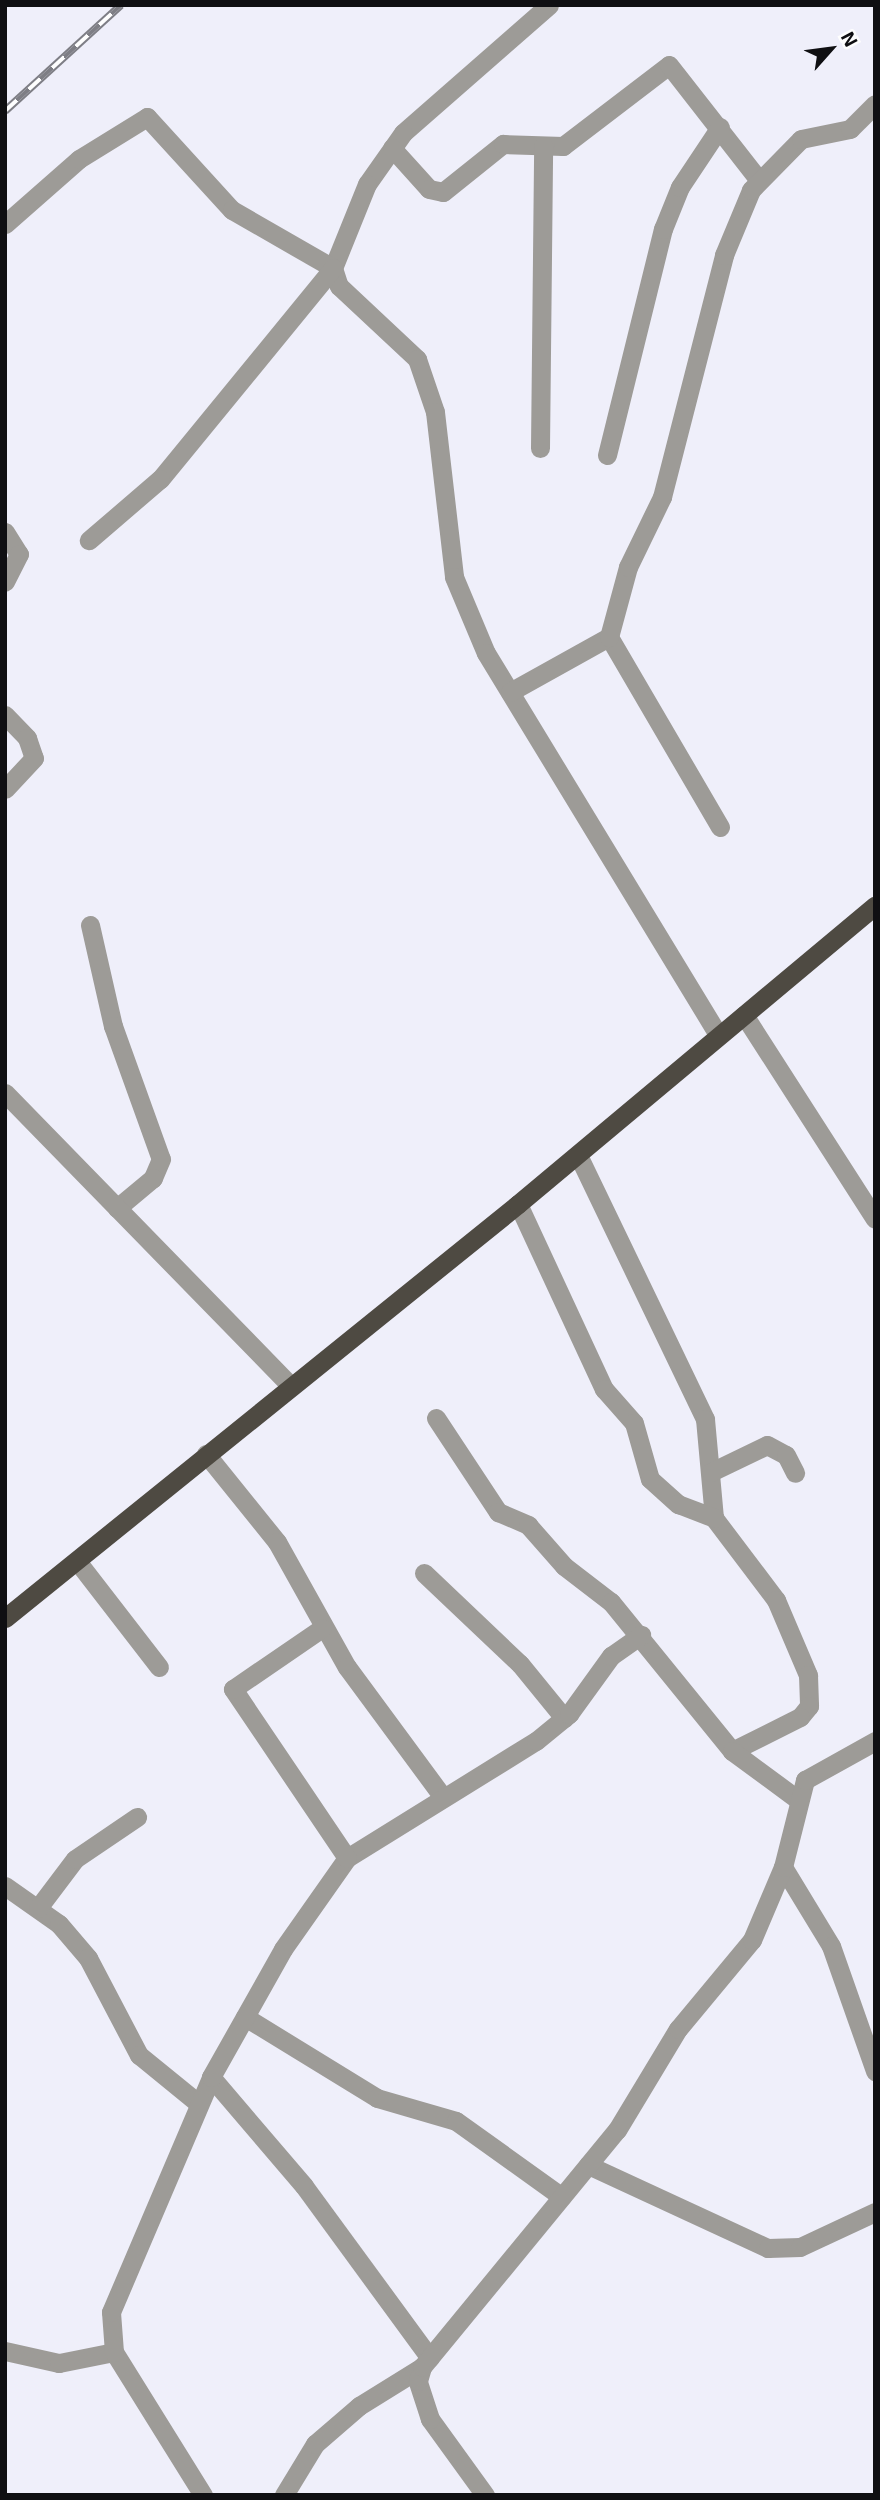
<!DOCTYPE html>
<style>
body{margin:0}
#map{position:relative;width:880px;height:2500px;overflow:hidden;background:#efeffa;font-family:"Exo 2",sans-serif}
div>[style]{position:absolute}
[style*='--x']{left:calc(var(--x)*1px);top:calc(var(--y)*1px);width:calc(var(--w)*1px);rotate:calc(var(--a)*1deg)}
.minor>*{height:19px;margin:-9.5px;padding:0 9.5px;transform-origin:9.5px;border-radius:9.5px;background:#9d9b97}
.tertiary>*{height:19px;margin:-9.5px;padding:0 9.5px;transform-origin:9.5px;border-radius:9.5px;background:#9d9b97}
.trunk>*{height:19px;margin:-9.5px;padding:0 9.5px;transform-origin:9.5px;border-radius:9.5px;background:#4e4a42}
.rail>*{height:8px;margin-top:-4px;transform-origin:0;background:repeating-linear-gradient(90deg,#fefefe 0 16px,#7e7e85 0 32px);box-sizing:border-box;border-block:2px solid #7e7e85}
span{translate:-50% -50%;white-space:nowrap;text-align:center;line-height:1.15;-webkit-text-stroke:7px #fefefe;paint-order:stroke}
.frame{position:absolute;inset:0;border:7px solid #0f0f12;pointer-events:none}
.north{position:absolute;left:796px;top:14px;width:70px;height:70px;-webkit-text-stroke:5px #fefefe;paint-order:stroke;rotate:62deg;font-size:19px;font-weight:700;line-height:28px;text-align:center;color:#0f0f12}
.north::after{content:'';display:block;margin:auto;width:24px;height:32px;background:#0f0f12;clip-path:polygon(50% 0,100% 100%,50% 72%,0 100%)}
</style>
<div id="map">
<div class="minor">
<i style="--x:549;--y:5;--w:194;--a:138.8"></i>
<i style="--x:403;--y:133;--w:62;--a:125.2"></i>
<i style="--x:367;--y:184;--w:91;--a:112"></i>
<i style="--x:333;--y:268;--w:19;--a:72"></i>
<i style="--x:339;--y:286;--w:107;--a:43.1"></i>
<i style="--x:417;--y:359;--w:56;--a:71.2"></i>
<i style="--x:435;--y:412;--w:166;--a:83.4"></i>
<i style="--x:454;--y:577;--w:82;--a:67.2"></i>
<i style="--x:486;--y:653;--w:447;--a:58.7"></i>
<i style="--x:392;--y:148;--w:55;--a:47.9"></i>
<i style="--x:429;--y:189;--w:14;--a:12"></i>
<i style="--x:443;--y:192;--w:77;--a:-38.7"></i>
<i style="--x:503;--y:144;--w:60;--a:1.9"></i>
<i style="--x:563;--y:146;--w:133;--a:-37.4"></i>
<i style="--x:669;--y:65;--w:146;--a:52"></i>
<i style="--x:5;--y:224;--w:98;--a:-41.3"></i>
<i style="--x:79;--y:159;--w:80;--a:-31.7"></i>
<i style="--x:147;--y:117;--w:126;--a:47.6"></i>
<i style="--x:232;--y:210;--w:116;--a:29.9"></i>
<i style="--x:333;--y:268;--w:273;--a:129.3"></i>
<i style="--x:160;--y:479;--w:94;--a:139.3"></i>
<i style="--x:540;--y:448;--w:302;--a:-89.4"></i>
<i style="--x:607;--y:455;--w:233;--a:-76.1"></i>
<i style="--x:663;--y:229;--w:45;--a:-68"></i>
<i style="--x:680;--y:187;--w:72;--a:-56.3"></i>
<i style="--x:5;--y:532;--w:26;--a:58"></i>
<i style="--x:19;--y:554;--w:31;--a:117"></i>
<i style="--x:609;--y:637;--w:220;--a:59.7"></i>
<i style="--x:510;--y:692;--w:113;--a:-29.1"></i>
<i style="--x:609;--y:637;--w:73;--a:-74.8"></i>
<i style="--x:628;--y:567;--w:78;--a:-64.1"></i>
<i style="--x:662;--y:497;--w:250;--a:-75.6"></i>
<i style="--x:724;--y:255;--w:70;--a:-67.4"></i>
<i style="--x:751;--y:190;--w:71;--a:-45.6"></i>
<i style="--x:801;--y:139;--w:50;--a:-11.5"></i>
<i style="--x:850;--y:129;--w:35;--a:-45"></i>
<i style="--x:5;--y:715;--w:32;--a:46"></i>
<i style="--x:27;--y:738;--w:21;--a:71"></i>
<i style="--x:34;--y:758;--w:42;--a:133.1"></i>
<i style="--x:90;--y:925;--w:104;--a:77.2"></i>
<i style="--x:113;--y:1026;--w:141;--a:70.2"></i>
<i style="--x:161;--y:1159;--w:21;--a:113"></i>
<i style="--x:153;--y:1178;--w:47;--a:140.2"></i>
<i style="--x:5;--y:1093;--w:407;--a:45.7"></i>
<i style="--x:578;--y:1155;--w:293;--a:64.3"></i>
<i style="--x:705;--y:1419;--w:99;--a:84.8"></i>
<i style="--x:714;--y:1518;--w:103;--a:52.9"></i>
<i style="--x:776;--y:1600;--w:82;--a:66.9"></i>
<i style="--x:808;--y:1675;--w:31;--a:88"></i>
<i style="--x:809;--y:1706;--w:14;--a:129"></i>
<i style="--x:800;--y:1717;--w:76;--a:153.4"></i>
<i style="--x:518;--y:1204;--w:204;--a:65.1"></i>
<i style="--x:604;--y:1389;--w:45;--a:48.6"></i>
<i style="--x:634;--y:1423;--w:58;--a:74.1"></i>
<i style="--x:650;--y:1479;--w:38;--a:42"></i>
<i style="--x:678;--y:1504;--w:39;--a:21"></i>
<i style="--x:436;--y:1418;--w:113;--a:56.6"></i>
<i style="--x:498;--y:1512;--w:33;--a:23"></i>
<i style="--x:528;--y:1525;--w:55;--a:48.7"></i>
<i style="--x:564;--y:1566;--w:59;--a:37.5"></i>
<i style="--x:611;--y:1602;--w:192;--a:50.9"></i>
<i style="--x:732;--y:1751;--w:81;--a:36.4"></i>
<i style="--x:206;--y:1454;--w:113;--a:51.1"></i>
<i style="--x:277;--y:1542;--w:143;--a:60.8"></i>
<i style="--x:347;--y:1667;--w:162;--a:53.6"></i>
<i style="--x:711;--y:1472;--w:62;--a:-25.7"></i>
<i style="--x:767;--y:1445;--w:21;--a:28"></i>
<i style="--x:786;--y:1455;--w:20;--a:63"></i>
<i style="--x:77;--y:1561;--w:134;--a:52.3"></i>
<i style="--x:424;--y:1573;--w:132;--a:43.5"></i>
<i style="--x:520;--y:1664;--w:70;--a:50.8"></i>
<i style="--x:347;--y:1858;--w:222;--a:-31.8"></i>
<i style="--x:536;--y:1741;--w:43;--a:-39.3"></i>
<i style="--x:569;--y:1714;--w:72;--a:-54.1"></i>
<i style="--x:611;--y:1656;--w:37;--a:-35"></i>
<i style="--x:783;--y:1867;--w:92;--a:58.7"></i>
<i style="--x:831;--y:1946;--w:133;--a:70.6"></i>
<i style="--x:5;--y:1886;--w:66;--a:35.1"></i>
<i style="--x:59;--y:1924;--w:45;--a:49.5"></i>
<i style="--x:88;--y:1958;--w:110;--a:62.3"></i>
<i style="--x:139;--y:2055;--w:77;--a:39.2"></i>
<i style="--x:38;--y:1908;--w:61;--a:-52.9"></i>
<i style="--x:75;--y:1859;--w:75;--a:-34.1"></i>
<i style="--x:245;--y:2017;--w:155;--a:31.5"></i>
<i style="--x:377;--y:2098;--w:82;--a:16.2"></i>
<i style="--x:456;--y:2121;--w:130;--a:35.6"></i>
<i style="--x:211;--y:2077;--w:143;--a:49.5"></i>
<i style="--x:304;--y:2186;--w:213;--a:53.8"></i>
<i style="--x:588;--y:2165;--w:198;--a:24.8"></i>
<i style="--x:768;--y:2248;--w:32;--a:-2"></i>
<i style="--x:800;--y:2247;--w:83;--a:-25"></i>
<i style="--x:5;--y:2351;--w:55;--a:12.5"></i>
<i style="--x:59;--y:2363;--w:56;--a:-11.3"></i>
<i style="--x:203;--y:2495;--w:168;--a:-121.9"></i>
<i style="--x:114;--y:2352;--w:40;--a:-94.3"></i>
<i style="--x:111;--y:2312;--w:255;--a:-66.9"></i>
<i style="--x:211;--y:2077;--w:147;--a:-60.6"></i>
<i style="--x:283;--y:1949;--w:111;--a:-54.9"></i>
<i style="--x:347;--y:1858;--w:204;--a:-124"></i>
<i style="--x:233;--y:1689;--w:108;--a:-34.4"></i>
<i style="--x:284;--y:2495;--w:60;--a:-58.7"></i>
<i style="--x:315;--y:2444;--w:58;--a:-40.8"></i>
<i style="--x:359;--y:2406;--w:74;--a:-31.8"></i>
<i style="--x:485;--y:2495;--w:94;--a:-125.9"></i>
<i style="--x:430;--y:2419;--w:40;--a:-108"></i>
<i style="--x:418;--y:2381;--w:15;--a:-74"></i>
<i style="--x:422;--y:2367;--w:307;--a:-50.6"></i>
<i style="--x:617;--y:2130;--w:118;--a:-58.9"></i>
<i style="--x:678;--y:2029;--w:116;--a:-50.3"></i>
<i style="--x:752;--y:1940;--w:79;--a:-67"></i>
<i style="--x:783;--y:1867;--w:90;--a:-75.8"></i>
<i style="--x:805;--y:1780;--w:80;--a:-29.1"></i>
</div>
<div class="tertiary">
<i style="--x:744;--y:1015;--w:242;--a:57.3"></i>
</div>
<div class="trunk">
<i style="--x:5;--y:1618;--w:659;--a:-38.9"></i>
<i style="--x:518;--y:1204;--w:465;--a:-39.9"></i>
</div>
<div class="rail">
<i style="--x:5;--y:111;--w:157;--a:-42.4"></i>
</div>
<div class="frame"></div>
<div class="north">N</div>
</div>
